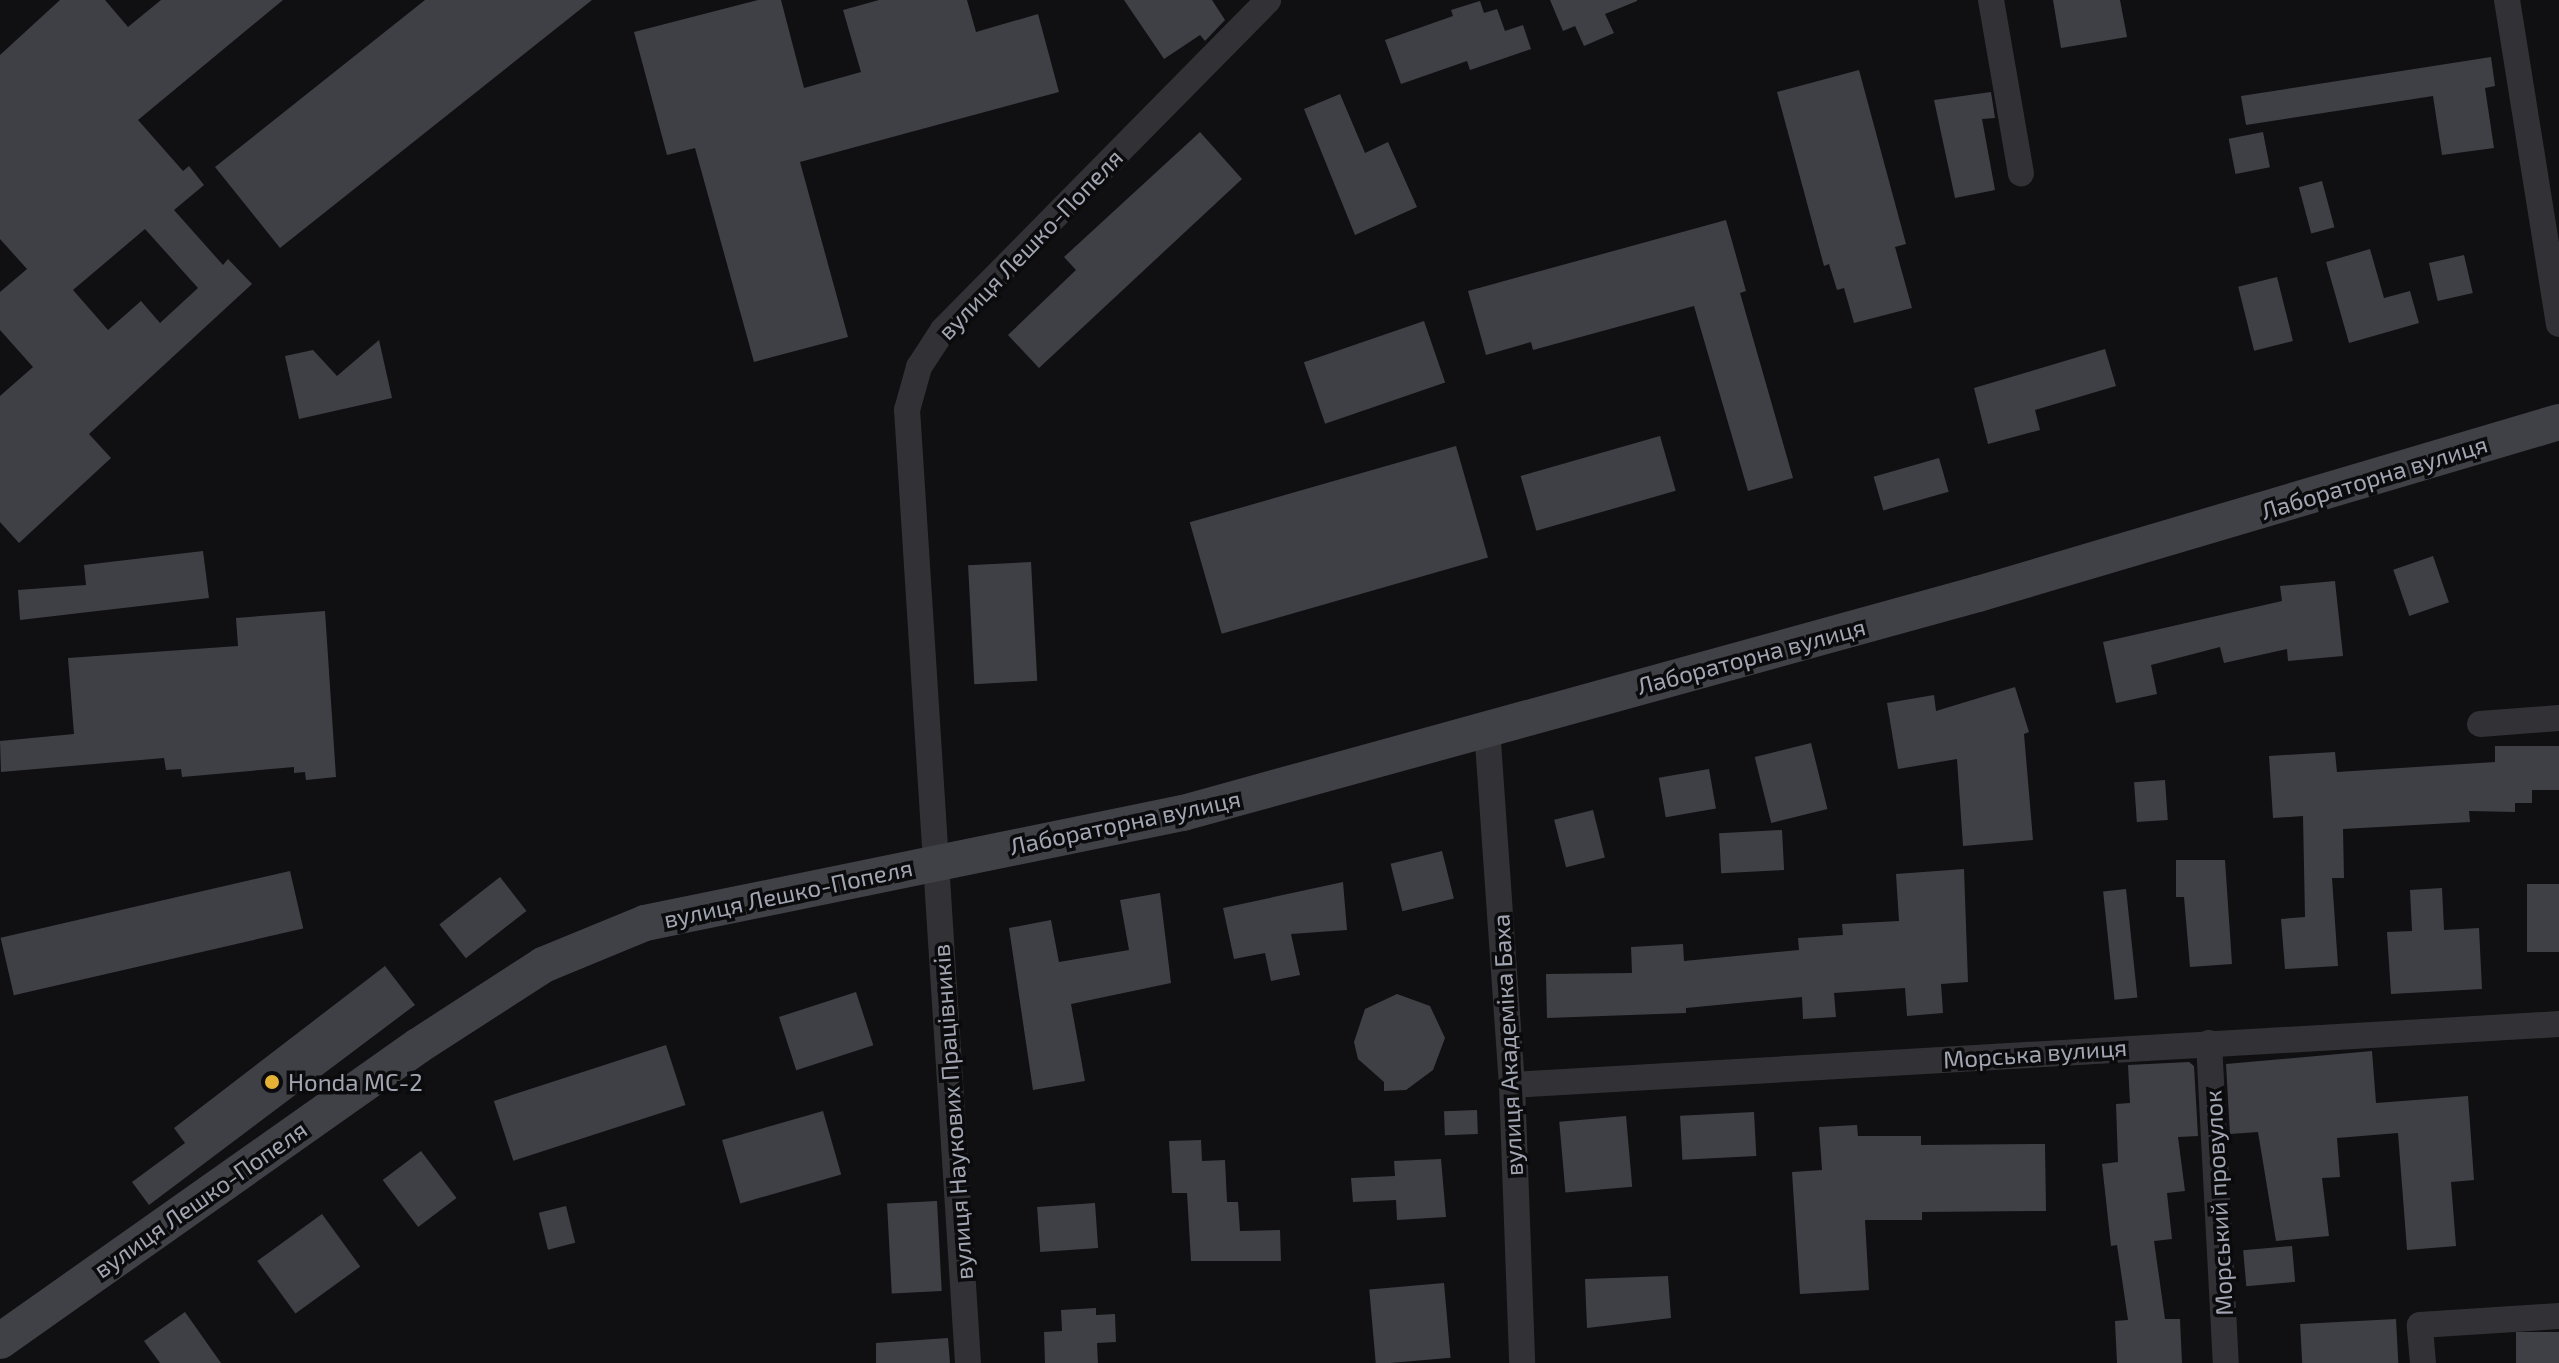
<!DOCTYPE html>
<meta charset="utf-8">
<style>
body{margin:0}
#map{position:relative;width:2559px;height:1363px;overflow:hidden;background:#101012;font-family:"Exo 2",sans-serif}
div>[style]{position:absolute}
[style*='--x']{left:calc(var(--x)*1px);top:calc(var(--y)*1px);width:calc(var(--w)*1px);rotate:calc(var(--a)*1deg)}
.building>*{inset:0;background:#3f4045;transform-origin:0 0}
.street>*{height:26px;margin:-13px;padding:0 13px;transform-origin:13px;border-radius:13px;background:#323236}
.secondary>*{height:36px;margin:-18px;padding:0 18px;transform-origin:18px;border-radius:18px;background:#404146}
.dots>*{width:22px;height:22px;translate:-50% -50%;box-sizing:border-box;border:4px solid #0b0b0d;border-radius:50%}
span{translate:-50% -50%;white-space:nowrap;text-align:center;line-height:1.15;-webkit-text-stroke:7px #0b0b0d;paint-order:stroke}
.street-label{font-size:24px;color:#a2a6b2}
.poi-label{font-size:24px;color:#a2a6b2}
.left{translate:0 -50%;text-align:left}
</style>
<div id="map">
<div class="building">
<i style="clip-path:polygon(evenodd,60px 0,105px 0,128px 27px,161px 0,283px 0,138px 120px,183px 171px,189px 166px,204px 185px,174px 210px,223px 265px,228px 259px,252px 284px,89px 434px,111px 458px,19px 543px,0 522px,0 396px,33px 367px,0 330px,0 292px,27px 269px,0 239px,0 55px,60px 0,145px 229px,198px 288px,160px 323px,141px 301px,108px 330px,73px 290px,145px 229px)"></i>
<i style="clip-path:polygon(425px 0,592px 0,280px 248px,215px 167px)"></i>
<i style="clip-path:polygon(758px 0,781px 0,804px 88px,861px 72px,843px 10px,879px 0,967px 0,976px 32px,1038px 14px,1059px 92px,800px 162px,848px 337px,754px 362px,695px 148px,667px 155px,634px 32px)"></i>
<i style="clip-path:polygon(1124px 0,1212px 0,1225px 20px,1205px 41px,1200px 35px,1164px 59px)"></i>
<i style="clip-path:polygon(1550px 0,1637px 0,1637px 1px,1605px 14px,1614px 33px,1584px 46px,1575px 26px,1563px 31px)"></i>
<i style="clip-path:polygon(2053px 0,2120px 0,2127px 37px,2061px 48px)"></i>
<i style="clip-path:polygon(1480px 1px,1484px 13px,1497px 9px,1505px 31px,1523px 25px,1531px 49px,1470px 70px,1467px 61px,1401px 84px,1385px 40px,1453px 16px,1451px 10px)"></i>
<i style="clip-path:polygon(2491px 57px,2495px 86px,2485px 88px,2494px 148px,2442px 155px,2433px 96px,2246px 125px,2241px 96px)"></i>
<i style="clip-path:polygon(1859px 70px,1906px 244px,1895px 247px,1912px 308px,1854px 323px,1844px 288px,1837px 290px,1829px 264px,1824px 266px,1777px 92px)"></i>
<i style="clip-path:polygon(1991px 92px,1995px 118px,1982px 119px,1995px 190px,1955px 198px,1934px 100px)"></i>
<i style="clip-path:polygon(1340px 94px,1365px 153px,1388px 142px,1417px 207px,1355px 235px,1304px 109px)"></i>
<i style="clip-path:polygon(1200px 132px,1242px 179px,1039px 368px,1008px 335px,1076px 270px,1064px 257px)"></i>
<i style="left:2263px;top:132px;width:36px;height:35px;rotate:79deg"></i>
<i style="left:2322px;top:181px;width:48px;height:24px;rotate:75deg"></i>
<i style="clip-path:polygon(1726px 220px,1746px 291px,1740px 293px,1793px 478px,1748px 491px,1694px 306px,1533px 350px,1531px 342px,1486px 355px,1468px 291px)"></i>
<i style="clip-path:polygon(2370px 249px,2384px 298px,2410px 291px,2419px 323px,2349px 343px,2326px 262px)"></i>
<i style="left:2464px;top:255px;width:39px;height:36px;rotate:77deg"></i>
<i style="left:2277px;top:277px;width:66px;height:40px;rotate:76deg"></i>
<i style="left:1424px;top:321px;width:65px;height:127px;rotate:71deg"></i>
<i style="clip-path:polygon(379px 340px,392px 398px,299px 419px,285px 356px,313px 350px,337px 376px)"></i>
<i style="clip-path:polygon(2105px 349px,2116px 386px,2035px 410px,2040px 430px,1988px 444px,1974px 388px)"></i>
<i style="left:1660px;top:436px;width:57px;height:145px;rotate:74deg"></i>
<i style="left:1456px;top:446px;width:116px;height:277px;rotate:74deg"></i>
<i style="left:1939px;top:458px;width:35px;height:68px;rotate:74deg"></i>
<i style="clip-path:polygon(203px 551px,209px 598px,20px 620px,18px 590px,86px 585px,84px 565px)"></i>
<i style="left:2433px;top:556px;width:49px;height:42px;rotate:71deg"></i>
<i style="left:1031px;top:562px;width:119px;height:63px;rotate:87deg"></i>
<i style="clip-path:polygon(2335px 581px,2343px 656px,2288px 661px,2287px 649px,2224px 663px,2220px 647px,2151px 665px,2157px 694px,2116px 703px,2103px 642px,2282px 601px,2280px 586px)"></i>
<i style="clip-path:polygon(325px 611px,336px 777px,306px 780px,305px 772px,294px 773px,294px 767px,182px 777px,181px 769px,166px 770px,164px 758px,1px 772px,0 741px,74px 734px,68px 658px,238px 646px,236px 618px)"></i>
<i style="clip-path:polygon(2015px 687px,2029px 732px,2024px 734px,2033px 840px,1963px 846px,1957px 759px,1898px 769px,1887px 703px,1934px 695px,1936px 711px)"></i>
<i style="left:1811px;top:743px;width:68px;height:58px;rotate:76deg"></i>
<i style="clip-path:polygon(2495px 746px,2559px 746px,2559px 790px,2532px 790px,2532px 803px,2515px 803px,2515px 812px,2469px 811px,2470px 822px,2343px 829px,2344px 878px,2332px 878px,2338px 966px,2285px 969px,2281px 919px,2305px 917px,2303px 816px,2273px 818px,2269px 756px,2335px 752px,2337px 772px,2495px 762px)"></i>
<i style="left:1709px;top:769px;width:40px;height:51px;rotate:80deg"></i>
<i style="left:2165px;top:780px;width:40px;height:31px;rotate:86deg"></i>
<i style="left:1593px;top:810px;width:49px;height:40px;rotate:76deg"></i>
<i style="left:1782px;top:830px;width:40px;height:63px;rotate:87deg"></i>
<i style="left:1442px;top:851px;width:49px;height:53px;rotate:76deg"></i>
<i style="clip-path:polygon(2176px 860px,2225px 860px,2232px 964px,2190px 967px,2184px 897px,2176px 897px)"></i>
<i style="clip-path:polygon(1964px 869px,1968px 982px,1941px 984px,1943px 1013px,1907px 1016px,1905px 988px,1834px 993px,1836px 1017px,1803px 1019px,1802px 997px,1686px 1008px,1686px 1013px,1547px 1018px,1546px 974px,1632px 973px,1631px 947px,1683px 944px,1684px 961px,1799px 950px,1798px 938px,1843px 935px,1842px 924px,1899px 921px,1896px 874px)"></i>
<i style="left:290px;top:871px;width:59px;height:297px;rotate:77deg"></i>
<i style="left:500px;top:877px;width:43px;height:77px;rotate:52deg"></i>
<i style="clip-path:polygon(1343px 882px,1347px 930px,1291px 934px,1300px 975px,1271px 981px,1265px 953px,1234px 959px,1223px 908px)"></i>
<i style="left:2559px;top:884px;width:68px;height:32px;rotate:90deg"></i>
<i style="clip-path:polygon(2442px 888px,2444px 930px,2479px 928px,2482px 989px,2391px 994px,2387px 932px,2412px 931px,2410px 890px)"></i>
<i style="left:2126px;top:889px;width:109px;height:23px;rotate:84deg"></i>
<i style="clip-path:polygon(1160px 893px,1171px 983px,1071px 1004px,1085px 1081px,1033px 1090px,1009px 928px,1051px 920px,1059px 962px,1129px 950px,1120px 900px)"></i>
<i style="clip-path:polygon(385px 966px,415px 1005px,149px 1205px,132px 1182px,185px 1143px,174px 1128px)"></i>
<i style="left:856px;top:992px;width:56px;height:81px;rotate:72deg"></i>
<i style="clip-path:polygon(1397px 994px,1430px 1006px,1445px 1038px,1433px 1070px,1406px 1090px,1384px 1091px,1384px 1082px,1358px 1059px,1354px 1042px,1365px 1009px)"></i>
<i style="left:666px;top:1045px;width:63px;height:181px;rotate:72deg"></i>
<i style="clip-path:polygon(2372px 1051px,2376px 1103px,2468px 1096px,2474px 1180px,2451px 1182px,2456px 1246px,2407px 1250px,2398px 1133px,2337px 1138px,2340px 1177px,2322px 1178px,2329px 1236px,2276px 1241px,2258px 1132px,2230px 1134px,2226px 1064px)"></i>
<i style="clip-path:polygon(2189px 1062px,2194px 1066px,2198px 1136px,2178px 1137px,2185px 1191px,2167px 1193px,2172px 1239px,2154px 1241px,2165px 1319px,2180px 1319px,2182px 1363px,2117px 1363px,2115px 1321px,2128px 1320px,2117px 1245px,2111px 1246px,2102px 1164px,2118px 1162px,2116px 1104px,2130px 1103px,2128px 1065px)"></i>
<i style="left:1477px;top:1110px;width:24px;height:33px;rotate:88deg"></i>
<i style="left:823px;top:1111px;width:66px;height:105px;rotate:74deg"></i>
<i style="left:1754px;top:1112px;width:44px;height:74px;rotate:87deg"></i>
<i style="left:1626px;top:1116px;width:71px;height:67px;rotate:85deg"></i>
<i style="clip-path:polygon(1857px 1125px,1858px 1136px,1921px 1136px,1921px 1145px,2045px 1144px,2046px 1211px,1922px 1212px,1922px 1220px,1865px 1220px,1869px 1290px,1800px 1294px,1792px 1172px,1822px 1170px,1819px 1127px)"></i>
<i style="clip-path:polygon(1201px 1140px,1202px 1161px,1225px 1160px,1227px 1202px,1238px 1202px,1240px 1231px,1280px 1230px,1281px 1261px,1191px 1261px,1187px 1193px,1172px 1193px,1169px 1141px)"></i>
<i style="left:421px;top:1151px;width:59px;height:48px;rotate:53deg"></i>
<i style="clip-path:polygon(1441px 1159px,1446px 1217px,1397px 1220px,1396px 1200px,1353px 1202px,1351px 1178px,1395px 1176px,1394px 1161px)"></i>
<i style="left:937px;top:1201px;width:90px;height:50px;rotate:87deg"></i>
<i style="left:1095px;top:1203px;width:45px;height:58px;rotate:86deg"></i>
<i style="left:566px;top:1206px;width:38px;height:28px;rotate:76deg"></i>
<i style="left:322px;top:1214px;width:65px;height:80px;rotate:54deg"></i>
<i style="left:2292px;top:1246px;width:36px;height:49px;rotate:85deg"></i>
<i style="clip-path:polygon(1668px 1276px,1671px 1318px,1587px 1328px,1585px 1279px)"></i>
<i style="left:1444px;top:1283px;width:75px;height:75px;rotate:85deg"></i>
<i style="clip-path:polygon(1096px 1308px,1096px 1315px,1115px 1314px,1116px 1342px,1097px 1343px,1098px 1363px,1045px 1363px,1044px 1332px,1062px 1331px,1061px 1310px)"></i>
<i style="clip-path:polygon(185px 1312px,221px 1363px,160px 1363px,144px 1341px)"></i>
<i style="left:2396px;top:1319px;width:44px;height:96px;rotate:87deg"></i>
<i style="left:2559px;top:1332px;width:31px;height:43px;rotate:90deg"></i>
<i style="clip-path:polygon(948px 1338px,950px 1363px,876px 1363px,876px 1343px)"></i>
</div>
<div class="street">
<i style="--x:1991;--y:0;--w:176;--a:80.2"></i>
<i style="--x:2507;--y:0;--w:328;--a:80.9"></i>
<i style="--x:2480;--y:724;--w:79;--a:-4.3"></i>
<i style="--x:1487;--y:728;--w:358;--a:86"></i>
<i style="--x:1512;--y:1085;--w:278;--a:87.9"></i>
<i style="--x:2209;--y:1043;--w:320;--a:87"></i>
<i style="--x:1512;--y:1085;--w:1049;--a:-3.33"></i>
<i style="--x:968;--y:1363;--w:955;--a:-93.66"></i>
<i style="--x:907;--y:410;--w:45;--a:-74.4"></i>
<i style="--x:919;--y:367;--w:44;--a:-57"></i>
<i style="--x:943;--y:330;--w:463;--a:-45.4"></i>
<i style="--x:2423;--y:1363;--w:38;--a:-95"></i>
<i style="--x:2420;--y:1325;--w:139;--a:-3.7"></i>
</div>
<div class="secondary">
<i style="--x:0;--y:1341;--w:512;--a:-35.21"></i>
<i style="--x:418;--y:1046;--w:149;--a:-32.9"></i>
<i style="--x:543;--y:965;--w:110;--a:-22.4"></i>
<i style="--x:645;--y:923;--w:549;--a:-11.56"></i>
<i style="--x:1183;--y:813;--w:825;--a:-15.4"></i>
<i style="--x:1978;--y:594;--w:606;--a:-16.49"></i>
</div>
<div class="dots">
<i style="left:272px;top:1082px;background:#e5b235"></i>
</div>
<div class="street-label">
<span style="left:1030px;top:244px;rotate:-46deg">вулиця Лешко-Попеля</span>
<span style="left:2374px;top:477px;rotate:-17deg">Лабораторна вулиця</span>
<span style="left:1751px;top:656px;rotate:-15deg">Лабораторна вулиця</span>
<span style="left:1125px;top:822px;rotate:-12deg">Лабораторна вулиця</span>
<span style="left:788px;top:893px;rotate:-12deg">вулиця Лешко-Попеля</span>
<span style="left:1507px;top:1045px;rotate:-93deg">вулиця Академіка Баха</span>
<span style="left:2035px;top:1053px;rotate:-4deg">Морська вулиця</span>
<span style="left:952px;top:1112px;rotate:-94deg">вулиця Наукових Працівників</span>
<span style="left:200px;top:1199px;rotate:-35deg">вулиця Лешко-Попеля</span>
<span style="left:2218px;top:1203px;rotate:-93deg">Морський провулок</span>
</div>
<div class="poi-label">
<span class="left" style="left:288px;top:1082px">Honda МС-2</span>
</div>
</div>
